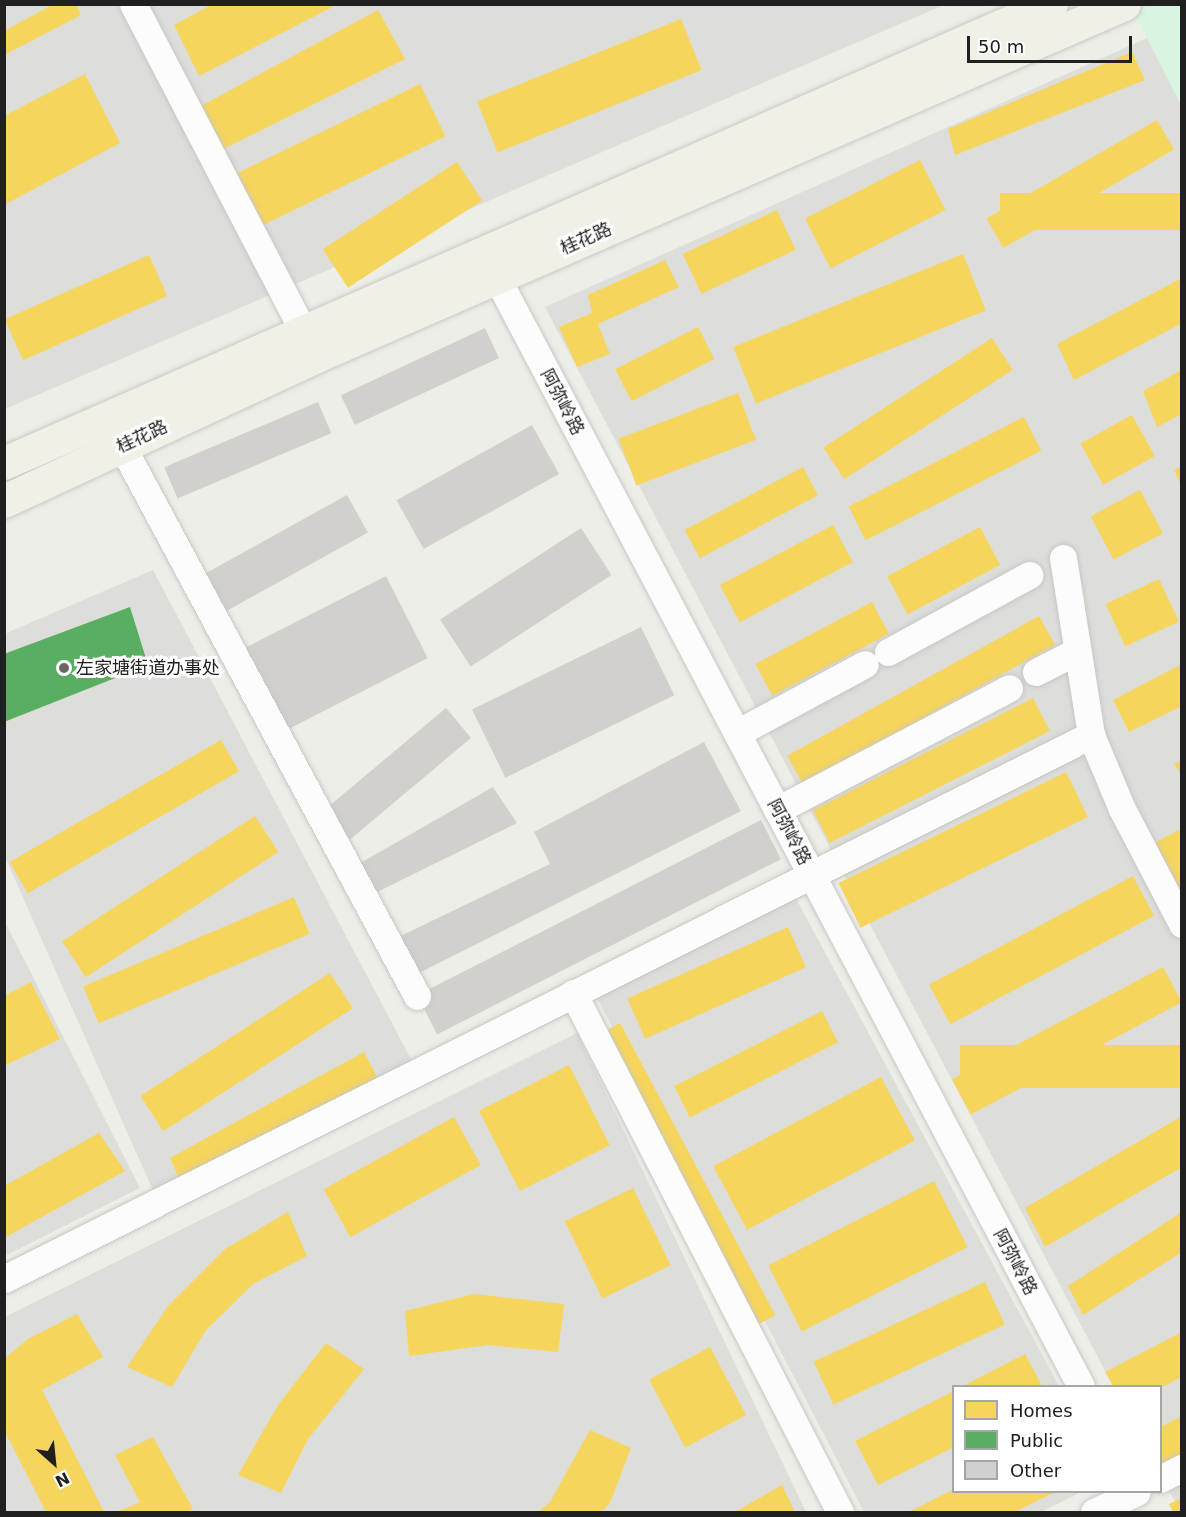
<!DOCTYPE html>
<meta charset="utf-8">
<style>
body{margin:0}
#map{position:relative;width:1186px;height:1517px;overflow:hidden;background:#eeeee9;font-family:"DejaVu Sans","Noto Sans SC",sans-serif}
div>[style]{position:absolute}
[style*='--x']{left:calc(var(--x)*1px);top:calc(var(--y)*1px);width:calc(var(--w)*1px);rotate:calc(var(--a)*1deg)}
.residential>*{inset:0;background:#ddddda}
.park>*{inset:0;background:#d7f5df}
.homes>*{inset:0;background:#f6d55c;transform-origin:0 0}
.public>*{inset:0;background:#5aae61}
.building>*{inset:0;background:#d1d0cc;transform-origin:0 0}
.roads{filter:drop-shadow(0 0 2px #c7c7c5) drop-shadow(0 0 2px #c7c7c5)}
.minor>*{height:27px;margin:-13.5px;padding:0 13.5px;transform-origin:13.5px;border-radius:13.5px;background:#fcfcfc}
.major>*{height:33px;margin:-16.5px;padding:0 16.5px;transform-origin:16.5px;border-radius:16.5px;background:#f1f0e6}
.dots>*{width:16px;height:16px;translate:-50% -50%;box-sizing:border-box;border:3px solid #fff;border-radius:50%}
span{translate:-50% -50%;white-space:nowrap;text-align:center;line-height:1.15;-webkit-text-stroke:6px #fff;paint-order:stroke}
.street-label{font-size:18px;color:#202020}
.poi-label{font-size:18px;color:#202020}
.left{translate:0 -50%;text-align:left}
.frame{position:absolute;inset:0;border:6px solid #202020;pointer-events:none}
.legend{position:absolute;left:952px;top:1385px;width:210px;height:108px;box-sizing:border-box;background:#fff;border:2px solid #a6a6a6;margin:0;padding:8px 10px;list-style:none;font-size:18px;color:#202020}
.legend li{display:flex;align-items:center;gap:12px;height:30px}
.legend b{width:30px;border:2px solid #a6a6a6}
.north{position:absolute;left:24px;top:1433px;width:60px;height:60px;-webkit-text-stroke:4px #fff;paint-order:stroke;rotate:153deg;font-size:16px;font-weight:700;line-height:24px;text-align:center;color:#202020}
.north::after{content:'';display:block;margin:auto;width:21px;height:27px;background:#202020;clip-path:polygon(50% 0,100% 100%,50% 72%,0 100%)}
.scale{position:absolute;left:967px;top:36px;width:165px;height:27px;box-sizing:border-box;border:3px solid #202020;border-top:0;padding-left:8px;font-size:18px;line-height:21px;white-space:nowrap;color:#202020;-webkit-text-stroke:4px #fff;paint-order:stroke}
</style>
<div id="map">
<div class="residential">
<i style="clip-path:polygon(5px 5px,944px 5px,5px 409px)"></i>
<i style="clip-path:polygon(1147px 38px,1182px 105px,1181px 1512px,1161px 1477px,1160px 1386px,1113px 1386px,545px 307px)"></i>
<i style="clip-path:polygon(153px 570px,412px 1061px,155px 1195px,5px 857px,4px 634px)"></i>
<i style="clip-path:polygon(794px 895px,1059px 1386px,954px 1386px,954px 1492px,1081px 1492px,1041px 1512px,864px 1512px,595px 994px)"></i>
<i style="clip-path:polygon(4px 920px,140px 1188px,5px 1256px,4px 1256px)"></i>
<i style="clip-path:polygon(577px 1033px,806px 1512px,5px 1512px,5px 1317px)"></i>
</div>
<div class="park">
<i style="clip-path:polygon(1130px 5px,1181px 5px,1181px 105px,1147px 38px)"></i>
</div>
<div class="homes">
<i style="clip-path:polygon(54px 4px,76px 4px,81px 15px,4px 55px,4px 31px)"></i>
<i style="clip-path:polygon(213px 4px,338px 4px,199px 76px,174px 25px)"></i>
<i style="clip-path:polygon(378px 10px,405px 59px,215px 153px,190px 112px)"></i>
<i style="left:681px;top:19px;width:55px;height:220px;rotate:68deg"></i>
<i style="clip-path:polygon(1132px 52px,1145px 80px,955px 155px,948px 129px)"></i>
<i style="clip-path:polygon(85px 74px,120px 143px,4px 205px,4px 116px)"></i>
<i style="left:420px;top:84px;width:58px;height:217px;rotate:64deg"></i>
<i style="left:1157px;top:120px;width:34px;height:197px;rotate:60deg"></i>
<i style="left:920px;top:160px;width:56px;height:129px;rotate:63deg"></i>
<i style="left:457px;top:162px;width:46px;height:160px;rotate:57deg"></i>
<i style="left:1182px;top:193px;width:37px;height:182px;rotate:90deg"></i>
<i style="left:777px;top:210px;width:44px;height:104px;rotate:65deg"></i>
<i style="left:963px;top:254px;width:61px;height:248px;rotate:68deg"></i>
<i style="left:149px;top:255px;width:45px;height:158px;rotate:66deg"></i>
<i style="clip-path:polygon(665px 260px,679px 287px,598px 324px,610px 354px,577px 367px,559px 327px,592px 313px,588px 295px)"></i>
<i style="clip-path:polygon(1182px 278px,1182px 323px,1074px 380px,1057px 344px)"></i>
<i style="left:698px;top:327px;width:36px;height:93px;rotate:63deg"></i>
<i style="left:992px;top:338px;width:38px;height:201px;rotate:57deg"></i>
<i style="clip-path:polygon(1182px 370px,1182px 414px,1157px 427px,1143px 391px)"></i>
<i style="left:738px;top:393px;width:50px;height:128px;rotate:69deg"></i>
<i style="left:1132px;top:415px;width:47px;height:59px;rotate:61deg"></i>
<i style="left:1024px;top:417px;width:38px;height:197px;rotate:63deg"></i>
<i style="clip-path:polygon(1182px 466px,1182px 487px,1174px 470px)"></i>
<i style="left:803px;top:467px;width:32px;height:134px;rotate:62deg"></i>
<i style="left:1140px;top:490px;width:49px;height:56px;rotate:62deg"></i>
<i style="left:833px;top:525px;width:42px;height:128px;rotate:62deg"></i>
<i style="left:980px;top:527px;width:43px;height:105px;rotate:62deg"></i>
<i style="left:1159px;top:579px;width:47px;height:59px;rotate:65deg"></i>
<i style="left:872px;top:602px;width:36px;height:132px;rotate:62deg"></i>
<i style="left:1039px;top:616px;width:33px;height:288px;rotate:61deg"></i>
<i style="clip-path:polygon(1182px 664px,1182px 706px,1129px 732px,1113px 700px)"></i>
<i style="left:1033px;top:698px;width:37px;height:247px;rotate:63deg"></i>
<i style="left:221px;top:740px;width:36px;height:244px;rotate:60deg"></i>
<i style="clip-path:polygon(1182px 760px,1182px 776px,1174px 764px)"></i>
<i style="left:1066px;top:772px;width:50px;height:253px;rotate:64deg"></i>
<i style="left:255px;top:816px;width:43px;height:230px;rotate:57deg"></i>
<i style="clip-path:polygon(1179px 830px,1182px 833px,1182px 893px,1154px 843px)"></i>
<i style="left:1133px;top:876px;width:45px;height:231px;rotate:62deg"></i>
<i style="left:294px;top:897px;width:40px;height:229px;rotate:67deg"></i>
<i style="left:788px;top:927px;width:44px;height:176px;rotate:66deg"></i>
<i style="left:1163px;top:967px;width:40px;height:239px;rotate:62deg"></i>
<i style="left:330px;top:973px;width:42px;height:226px;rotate:57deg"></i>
<i style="clip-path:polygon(31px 982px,60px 1039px,4px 1066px,4px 996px)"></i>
<i style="left:822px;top:1011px;width:35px;height:166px;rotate:63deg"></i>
<i style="left:620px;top:1023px;width:331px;height:28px;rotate:62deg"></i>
<i style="left:1182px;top:1045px;width:43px;height:222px;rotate:90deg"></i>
<i style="clip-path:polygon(364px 1052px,379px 1081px,181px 1183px,170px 1158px)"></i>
<i style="left:569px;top:1065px;width:90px;height:101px;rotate:63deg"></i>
<i style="left:881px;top:1077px;width:72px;height:190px;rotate:62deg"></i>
<i style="clip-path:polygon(1182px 1116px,1182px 1167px,1045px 1247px,1025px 1208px)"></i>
<i style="left:454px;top:1117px;width:55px;height:149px;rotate:61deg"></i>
<i style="clip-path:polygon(99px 1133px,125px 1171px,4px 1238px,4px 1186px)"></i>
<i style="left:934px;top:1181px;width:74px;height:186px;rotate:63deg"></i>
<i style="left:633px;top:1188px;width:86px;height:76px;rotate:64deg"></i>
<i style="clip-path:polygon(288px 1212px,307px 1256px,253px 1284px,206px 1330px,172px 1387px,127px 1367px,168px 1306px,225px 1249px)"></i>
<i style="clip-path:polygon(1182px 1212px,1182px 1252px,1083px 1315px,1068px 1286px)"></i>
<i style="left:985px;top:1282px;width:47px;height:189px;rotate:65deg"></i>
<i style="clip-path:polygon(474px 1294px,564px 1304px,558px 1352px,488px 1345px,409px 1356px,405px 1311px)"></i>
<i style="clip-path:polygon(77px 1314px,103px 1357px,42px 1390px,104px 1512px,46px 1512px,4px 1430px,4px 1359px,28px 1339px)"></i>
<i style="clip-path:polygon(1182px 1332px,1182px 1377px,1160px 1388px,1113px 1386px,1105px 1372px)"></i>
<i style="clip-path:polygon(326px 1343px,364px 1369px,308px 1439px,281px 1493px,238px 1475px,278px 1405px)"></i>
<i style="left:710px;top:1347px;width:77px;height:69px;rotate:62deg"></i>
<i style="clip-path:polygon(1025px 1354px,1042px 1386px,963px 1386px)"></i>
<i style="clip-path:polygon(954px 1391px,954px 1447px,878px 1485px,855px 1441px)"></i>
<i style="clip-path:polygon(1182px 1416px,1182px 1459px,1160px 1470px,1160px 1427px)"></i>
<i style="clip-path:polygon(590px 1430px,631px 1448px,610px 1503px,601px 1512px,538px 1512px,550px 1502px)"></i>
<i style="clip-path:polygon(153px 1437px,193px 1509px,186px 1512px,117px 1512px,140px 1502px,115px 1455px)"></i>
<i style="clip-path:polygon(782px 1485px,795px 1512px,735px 1512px)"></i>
<i style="clip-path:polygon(954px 1489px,954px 1492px,1055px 1492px,1015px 1512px,909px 1512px)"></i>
<i style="clip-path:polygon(1182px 1498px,1182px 1512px,1173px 1512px,1169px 1504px)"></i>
</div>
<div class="public">
<i style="clip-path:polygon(130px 607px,148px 665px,4px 722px,4px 654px)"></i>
</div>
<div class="building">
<i style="left:485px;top:328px;width:33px;height:159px;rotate:65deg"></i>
<i style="left:318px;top:402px;width:34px;height:167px;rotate:67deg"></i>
<i style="left:532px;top:425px;width:56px;height:155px;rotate:61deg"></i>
<i style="left:347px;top:495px;width:43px;height:174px;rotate:61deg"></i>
<i style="left:581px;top:528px;width:56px;height:168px;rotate:57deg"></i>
<i style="left:386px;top:576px;width:92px;height:170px;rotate:63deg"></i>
<i style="left:641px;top:627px;width:76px;height:188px;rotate:64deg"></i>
<i style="left:446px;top:708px;width:39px;height:160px;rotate:50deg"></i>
<i style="clip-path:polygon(704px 742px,741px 811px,407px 979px,388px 942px,550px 864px,534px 832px)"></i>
<i style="clip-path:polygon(493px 787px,517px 823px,365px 898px,350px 869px)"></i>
<i style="left:761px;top:820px;width:44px;height:386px;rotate:63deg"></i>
</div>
<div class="roads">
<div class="minor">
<i style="--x:133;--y:4;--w:390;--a:62.5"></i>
<i style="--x:497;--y:278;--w:1252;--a:62.21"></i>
<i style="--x:122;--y:446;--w:624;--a:61.79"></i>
<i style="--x:1063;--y:558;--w:179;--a:81"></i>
<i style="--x:1091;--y:735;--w:80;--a:67.3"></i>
<i style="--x:1122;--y:809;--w:130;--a:62.4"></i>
<i style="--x:888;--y:652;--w:161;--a:-28.6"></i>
<i style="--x:1036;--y:672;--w:46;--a:-27.1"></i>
<i style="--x:737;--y:733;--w:145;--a:-28.3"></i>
<i style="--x:777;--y:810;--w:262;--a:-27.7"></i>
<i style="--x:573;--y:993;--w:584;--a:62.78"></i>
<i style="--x:4;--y:1279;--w:1216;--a:-26.59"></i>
<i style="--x:1160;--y:1479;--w:25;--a:-27"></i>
<i style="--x:1094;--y:1512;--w:47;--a:-24.9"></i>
</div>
<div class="major">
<i style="--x:4;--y:463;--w:1143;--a:-23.67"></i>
<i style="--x:4;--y:501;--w:344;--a:-24.9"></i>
<i style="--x:316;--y:356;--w:881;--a:-23.54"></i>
</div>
</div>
<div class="dots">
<i style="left:64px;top:668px;background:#686866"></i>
</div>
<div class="street-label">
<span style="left:586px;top:239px;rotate:-24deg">桂花路</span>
<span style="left:562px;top:402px;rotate:62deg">阿弥岭路</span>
<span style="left:142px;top:437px;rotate:-25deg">桂花路</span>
<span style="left:789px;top:832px;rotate:62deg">阿弥岭路</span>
<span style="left:1015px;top:1262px;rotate:62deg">阿弥岭路</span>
</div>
<div class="poi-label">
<span class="left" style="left:76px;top:668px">左家塘街道办事处</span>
</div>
<div class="frame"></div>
<ul class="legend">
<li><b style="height:16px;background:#f6d55c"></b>Homes</li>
<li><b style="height:16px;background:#5aae61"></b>Public</li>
<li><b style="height:16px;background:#d1d0cc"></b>Other</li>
</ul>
<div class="north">N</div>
<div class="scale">50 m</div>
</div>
